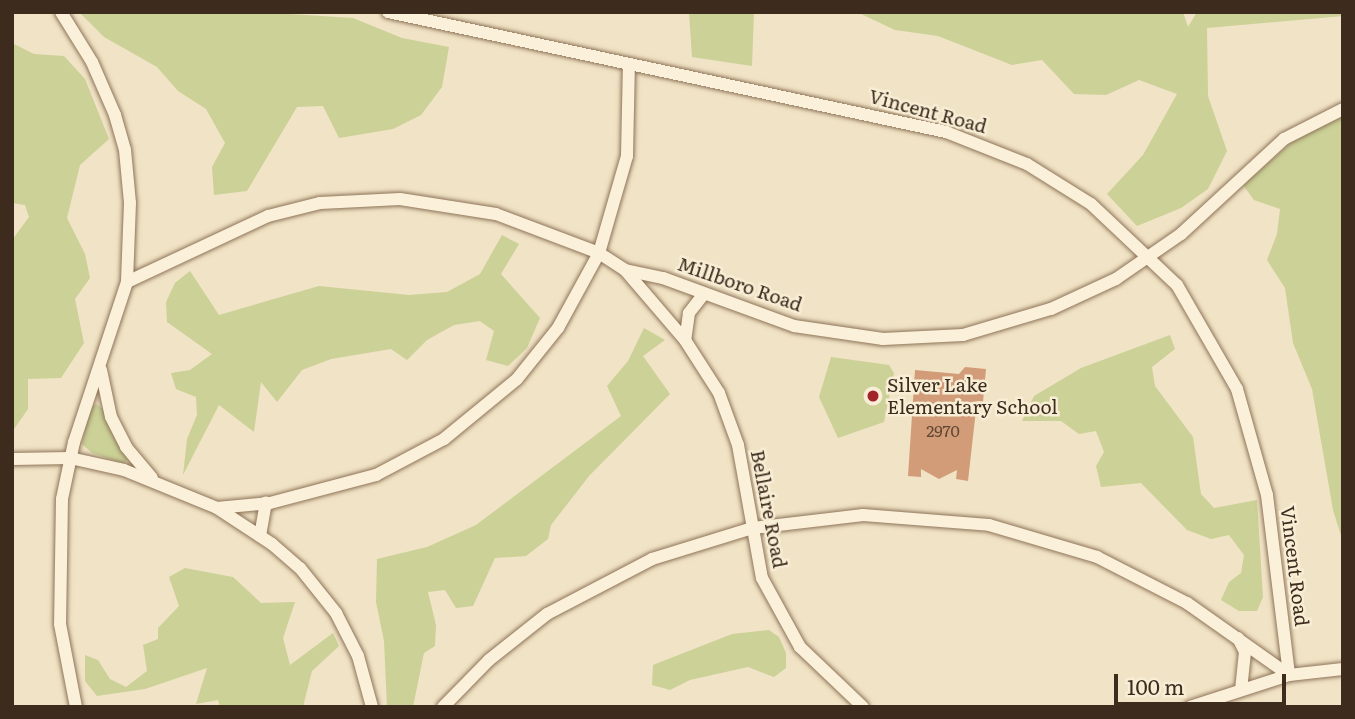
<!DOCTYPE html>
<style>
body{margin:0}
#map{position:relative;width:1355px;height:719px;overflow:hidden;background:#f1e3c5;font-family:Literata,serif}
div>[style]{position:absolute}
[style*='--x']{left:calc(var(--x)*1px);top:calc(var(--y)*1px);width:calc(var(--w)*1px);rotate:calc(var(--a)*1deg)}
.green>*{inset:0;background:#cbd197}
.building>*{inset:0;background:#d29c78}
.roads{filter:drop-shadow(0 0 2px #8e7459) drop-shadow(0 0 2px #8e7459)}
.minor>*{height:12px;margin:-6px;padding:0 6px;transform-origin:6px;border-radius:6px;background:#fbf0d9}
.dots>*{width:19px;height:19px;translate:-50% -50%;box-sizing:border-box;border:4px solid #f8edd5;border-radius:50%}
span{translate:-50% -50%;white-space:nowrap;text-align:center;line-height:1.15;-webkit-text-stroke:5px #f8edd5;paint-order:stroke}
.number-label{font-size:16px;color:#624834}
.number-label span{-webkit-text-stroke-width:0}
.street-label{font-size:19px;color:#3d2c1e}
.poi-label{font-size:19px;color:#3d2c1e}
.left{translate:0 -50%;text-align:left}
.frame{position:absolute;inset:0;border:14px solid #3d2c1e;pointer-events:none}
.scale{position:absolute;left:1114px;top:674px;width:172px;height:32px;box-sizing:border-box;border:4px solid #3d2c1e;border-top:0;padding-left:9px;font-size:21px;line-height:24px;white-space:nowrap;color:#3d2c1e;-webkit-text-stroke:5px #f8edd5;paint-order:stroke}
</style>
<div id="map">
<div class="green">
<i style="clip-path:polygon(79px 12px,257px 12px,353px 18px,402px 38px,449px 47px,442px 87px,421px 115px,393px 129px,339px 138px,323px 106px,297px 107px,247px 191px,214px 195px,212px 167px,225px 143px,206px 109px,178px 91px,157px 67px,104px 37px)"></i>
<i style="clip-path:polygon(689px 12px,754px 12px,752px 66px,692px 57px)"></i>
<i style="clip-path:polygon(857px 12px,1183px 12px,1188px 27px,1197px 12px,1343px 12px,1343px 16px,1207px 28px,1208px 96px,1227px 151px,1208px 189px,1181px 208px,1137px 226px,1107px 194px,1143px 155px,1177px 94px,1139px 80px,1106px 95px,1074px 94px,1042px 60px,1012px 65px,938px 36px,895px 30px)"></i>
<i style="clip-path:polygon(12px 43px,34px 54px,64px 56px,85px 79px,109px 139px,80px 165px,67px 218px,85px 254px,90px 278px,75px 299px,84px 343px,61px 378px,28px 379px,28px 409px,12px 432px,12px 240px,29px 217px,25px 205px,12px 203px)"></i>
<i style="clip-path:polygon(1343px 113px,1343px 542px,1333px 510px,1312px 389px,1293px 343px,1285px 288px,1267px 260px,1277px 234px,1280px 209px,1254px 200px,1243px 185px,1293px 141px)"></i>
<i style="clip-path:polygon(502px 235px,519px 244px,501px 274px,540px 318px,527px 348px,508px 366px,486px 360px,494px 331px,480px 321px,454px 325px,427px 340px,407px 360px,391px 349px,331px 359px,302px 370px,277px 402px,261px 382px,254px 432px,219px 405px,183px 475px,187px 439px,197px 415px,196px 397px,176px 389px,171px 373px,190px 370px,212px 354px,167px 322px,166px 302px,175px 283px,190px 271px,219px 315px,319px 286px,409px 295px,447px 292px,480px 274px)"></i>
<i style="clip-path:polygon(644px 328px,665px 340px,643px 356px,670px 394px,589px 476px,551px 525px,548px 539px,526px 556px,495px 558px,473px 606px,456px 608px,445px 590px,428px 592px,436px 625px,435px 646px,424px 653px,413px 707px,387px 707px,384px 641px,376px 602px,377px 559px,427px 547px,476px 525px,621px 416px,607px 386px,628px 361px)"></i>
<i style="clip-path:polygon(1170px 335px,1175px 349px,1152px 367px,1155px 386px,1193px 437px,1201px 494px,1214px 508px,1257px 500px,1263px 597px,1257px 611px,1239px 611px,1221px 600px,1229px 582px,1241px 573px,1244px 555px,1229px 535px,1211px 539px,1187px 530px,1141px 483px,1101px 487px,1096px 466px,1104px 452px,1096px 431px,1079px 434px,1061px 421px,1022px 421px,1034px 396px,1081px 368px)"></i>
<i style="clip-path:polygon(831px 357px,889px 365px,894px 373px,884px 422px,838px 438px,819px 397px)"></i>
<i style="clip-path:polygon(96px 404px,103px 409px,128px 458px,124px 464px,92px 453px,82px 444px,90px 408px)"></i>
<i style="clip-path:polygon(185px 568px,233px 577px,261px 603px,295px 602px,283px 638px,290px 665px,333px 633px,339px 646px,312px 671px,303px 707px,220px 707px,218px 700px,196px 704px,207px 668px,145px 689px,97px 696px,85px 681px,85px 655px,98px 660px,110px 679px,126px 687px,147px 671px,143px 645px,158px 639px,158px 628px,179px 606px,169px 577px)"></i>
<i style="clip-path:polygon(769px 630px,779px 637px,786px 653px,786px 668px,774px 677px,748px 667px,690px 680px,670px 690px,652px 685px,653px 665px,732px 634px)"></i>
</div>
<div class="building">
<i style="clip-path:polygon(965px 367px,986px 369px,983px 402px,977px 401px,968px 481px,956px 479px,957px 470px,939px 479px,921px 469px,921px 477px,908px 476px,915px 370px,959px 374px)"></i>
</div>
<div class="roads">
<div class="minor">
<i style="--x:61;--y:12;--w:59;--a:58.2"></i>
<i style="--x:92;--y:62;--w:58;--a:66.5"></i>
<i style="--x:115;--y:115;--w:36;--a:74"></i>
<i style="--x:125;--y:150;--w:53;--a:84.6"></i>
<i style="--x:130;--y:203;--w:79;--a:92.2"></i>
<i style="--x:127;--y:282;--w:169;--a:108.3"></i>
<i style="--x:74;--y:442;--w:58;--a:101.9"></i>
<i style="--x:62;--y:499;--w:125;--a:90.9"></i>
<i style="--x:60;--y:624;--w:85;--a:79.1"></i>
<i style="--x:388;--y:12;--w:571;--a:12.14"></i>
<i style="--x:946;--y:132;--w:87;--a:21.6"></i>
<i style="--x:1027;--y:164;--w:75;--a:32"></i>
<i style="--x:1091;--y:204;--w:118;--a:43.3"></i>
<i style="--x:1177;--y:285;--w:120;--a:60"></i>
<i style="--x:1237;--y:389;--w:110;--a:74.2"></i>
<i style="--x:1267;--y:495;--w:181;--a:83"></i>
<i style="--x:625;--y:270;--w:92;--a:49.4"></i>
<i style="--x:127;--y:282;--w:156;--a:-25.1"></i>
<i style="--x:268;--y:216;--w:54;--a:-14"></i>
<i style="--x:320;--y:203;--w:80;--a:-2.9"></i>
<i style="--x:400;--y:199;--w:97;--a:8.9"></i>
<i style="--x:496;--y:214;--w:110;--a:20.7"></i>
<i style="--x:599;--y:253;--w:31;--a:33"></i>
<i style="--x:625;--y:270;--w:39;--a:12"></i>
<i style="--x:663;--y:278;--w:140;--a:20.1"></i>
<i style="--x:794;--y:326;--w:90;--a:8.3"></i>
<i style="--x:883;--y:339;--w:80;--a:-2.9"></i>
<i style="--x:963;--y:335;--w:92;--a:-16.5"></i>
<i style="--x:1051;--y:309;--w:72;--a:-24.8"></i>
<i style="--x:1116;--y:279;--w:79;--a:-34.7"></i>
<i style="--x:1181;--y:234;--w:140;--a:-42.7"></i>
<i style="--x:1284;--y:139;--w:66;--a:-27"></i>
<i style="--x:703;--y:295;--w:23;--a:128"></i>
<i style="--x:689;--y:313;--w:27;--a:98"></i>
<i style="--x:685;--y:340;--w:63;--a:57.3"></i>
<i style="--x:719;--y:393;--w:55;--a:69.9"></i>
<i style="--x:738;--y:445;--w:135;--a:79.8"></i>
<i style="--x:762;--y:578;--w:79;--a:61.2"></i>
<i style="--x:800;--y:647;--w:87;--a:43.6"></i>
<i style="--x:101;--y:370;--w:48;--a:78"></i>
<i style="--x:111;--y:417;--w:34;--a:63"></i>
<i style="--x:126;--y:447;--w:40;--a:50"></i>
<i style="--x:12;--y:459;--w:58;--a:-1"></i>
<i style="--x:70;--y:458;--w:55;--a:12.5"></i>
<i style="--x:124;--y:470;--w:100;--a:22.2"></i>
<i style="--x:217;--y:508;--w:66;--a:33.2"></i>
<i style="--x:272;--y:544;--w:37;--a:41"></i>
<i style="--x:300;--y:568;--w:58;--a:51.3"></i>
<i style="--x:336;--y:613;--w:48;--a:62.9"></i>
<i style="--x:358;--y:656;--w:53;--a:74.6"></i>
<i style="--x:217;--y:508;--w:53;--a:-5.4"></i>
<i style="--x:270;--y:503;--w:110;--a:-14.8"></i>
<i style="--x:376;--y:475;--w:77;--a:-27.9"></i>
<i style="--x:444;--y:439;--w:94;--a:-39.4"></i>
<i style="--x:517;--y:379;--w:65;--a:-51.2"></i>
<i style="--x:558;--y:328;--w:85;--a:-61.3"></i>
<i style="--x:599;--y:253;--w:101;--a:-73.9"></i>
<i style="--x:627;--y:156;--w:92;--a:-88.8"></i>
<i style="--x:260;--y:536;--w:34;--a:-80"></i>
<i style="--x:1238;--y:638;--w:16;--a:63"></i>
<i style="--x:1245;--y:652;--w:37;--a:96"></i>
<i style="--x:443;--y:707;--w:66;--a:-45.6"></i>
<i style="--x:489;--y:660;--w:74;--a:-38.4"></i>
<i style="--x:547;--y:614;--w:119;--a:-27.6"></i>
<i style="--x:652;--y:559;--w:106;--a:-17.1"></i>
<i style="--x:753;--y:528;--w:111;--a:-6.7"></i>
<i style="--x:863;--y:515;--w:126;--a:4.5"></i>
<i style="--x:989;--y:525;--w:113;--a:16.5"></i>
<i style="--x:1097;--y:557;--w:101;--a:27.1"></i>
<i style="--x:1187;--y:603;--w:125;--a:35.2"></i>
<i style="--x:1190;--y:707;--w:104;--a:-17.9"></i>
<i style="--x:1289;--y:675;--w:54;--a:-6.3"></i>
</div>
</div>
<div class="dots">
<i style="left:873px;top:396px;background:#a12528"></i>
</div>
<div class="number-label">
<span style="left:943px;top:430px">2970</span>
</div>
<div class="street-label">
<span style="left:928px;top:111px;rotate:15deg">Vincent Road</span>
<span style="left:740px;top:284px;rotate:19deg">Millboro Road</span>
<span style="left:769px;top:509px;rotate:79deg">Bellaire Road</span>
<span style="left:1295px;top:566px;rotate:83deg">Vincent Road</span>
</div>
<div class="poi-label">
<span class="left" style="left:887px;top:396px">Silver Lake<br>Elementary School</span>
</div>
<div class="frame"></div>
<div class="scale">100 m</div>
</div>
